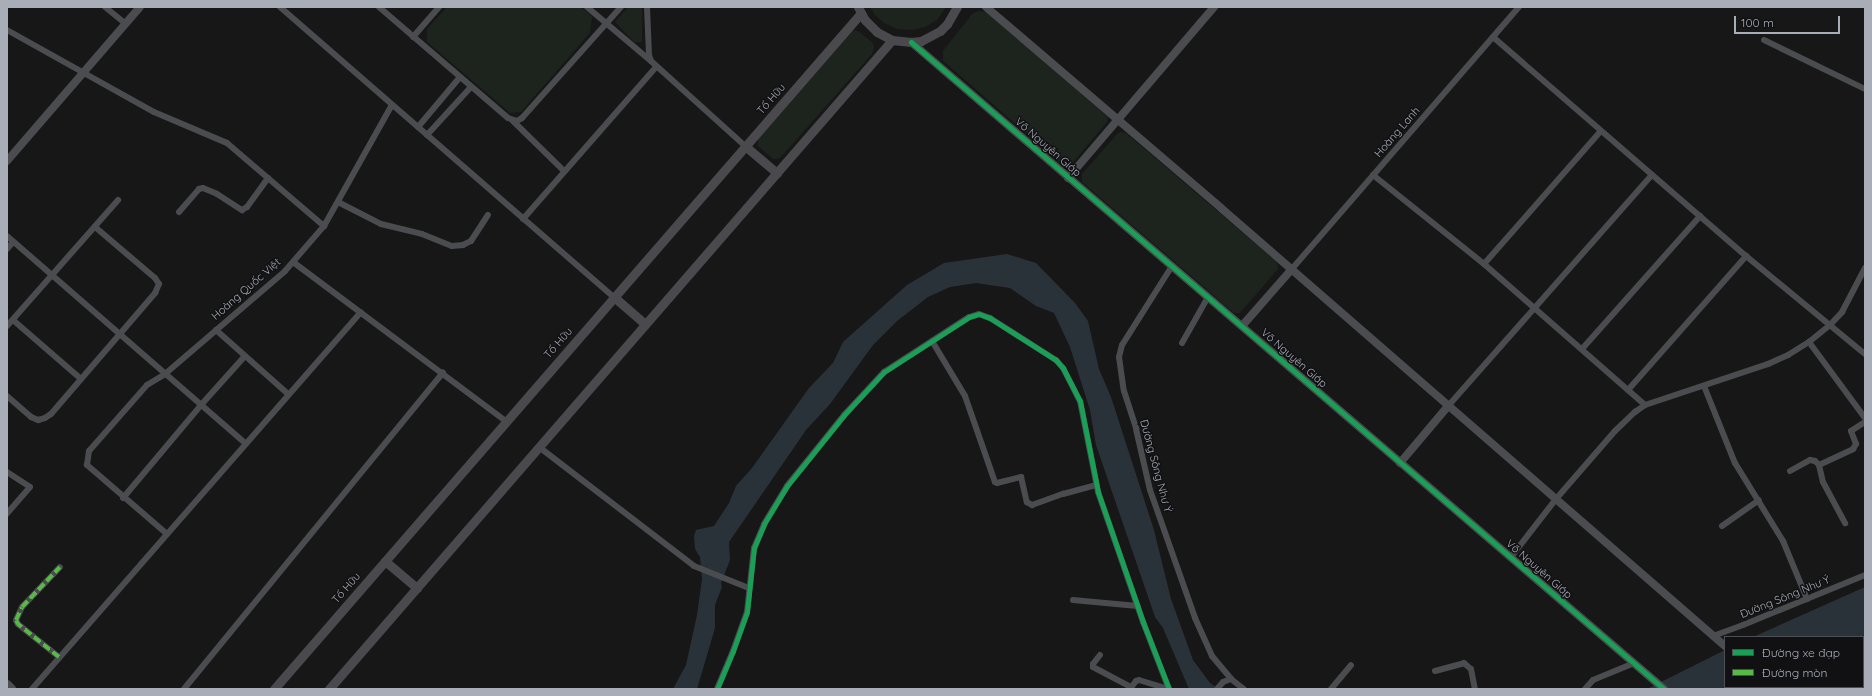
<!DOCTYPE html>
<meta charset="utf-8">
<style>
body{margin:0}
#map{position:relative;width:1872px;height:696px;overflow:hidden;background:#171717;font-family:Quicksand,sans-serif}
div>[style]{position:absolute}
[style*='--x']{left:calc(var(--x)*1px);top:calc(var(--y)*1px);width:calc(var(--w)*1px);rotate:calc(var(--a)*1deg)}
.green>*{inset:0;background:#1d241e}
.water>*{inset:0;background:#2a3239}
.minor>*{height:6px;margin:-3px;padding:0 3px;transform-origin:3px;border-radius:3px;background:#4b4c50}
.tertiary>*{height:8px;margin:-4px;padding:0 4px;transform-origin:4px;border-radius:4px;background:#4b4c50}
.secondary>*{height:9px;margin:-4.5px;padding:0 4.5px;transform-origin:4.5px;border-radius:4.5px;background:#4a4a4e}
.primary>*{height:10px;margin:-5px;padding:0 5px;transform-origin:5px;border-radius:5px;background:#4d4f52}
.quiet>*{height:4px;margin-top:-2px;transform-origin:0;background:repeating-linear-gradient(90deg,#58b947 0 8px,transparent 0 12px)}
.cycleway>*{height:5px;margin:-2.5px;padding:0 2.5px;transform-origin:2.5px;border-radius:2.5px;background:#1a9f57}
span{translate:-50% -50%;white-space:nowrap;text-align:center;line-height:1.15;-webkit-text-stroke:3px #111113;paint-order:stroke}
.street-label{font-size:11px;color:#a8adb8}
.frame{position:absolute;inset:0;border:8px solid #a8adb8;pointer-events:none}
.legend{position:absolute;left:1724px;top:636px;width:140px;height:52px;box-sizing:border-box;background:#111113;border:1px solid #4d4f55;margin:0;padding:5px 7px;list-style:none;font-size:12px;color:#a8adb8}
.legend li{display:flex;align-items:center;gap:8px;height:20px}
.legend b{width:20px;border:1px solid #4d4f55}
.scale{position:absolute;left:1734px;top:16px;width:106px;height:18px;box-sizing:border-box;border:2px solid #a8adb8;border-top:0;padding-left:5px;font-size:12px;line-height:14px;white-space:nowrap;color:#a8adb8;-webkit-text-stroke:3px #111113;paint-order:stroke}
</style>
<div id="map">
<div class="green">
<i style="clip-path:polygon(447px 7px,581px 7px,592px 16px,590px 33px,521px 112px,510px 113px,427px 42px,427px 29px)"></i>
<i style="clip-path:polygon(628px 7px,642px 7px,642px 42px,634px 42px,615px 22px)"></i>
<i style="clip-path:polygon(870px 7px,946px 7px,937px 20px,925px 27px,911px 30px,897px 29px,884px 23px,874px 14px)"></i>
<i style="clip-path:polygon(978px 11px,987px 12px,1108px 117px,1107px 122px,1070px 166px,1066px 166px,1062px 164px,943px 61px,943px 51px,973px 13px)"></i>
<i style="clip-path:polygon(854px 30px,858px 31px,873px 43px,874px 48px,872px 54px,781px 157px,777px 159px,773px 159px,758px 146px,758px 138px,850px 32px)"></i>
<i style="clip-path:polygon(1121px 132px,1126px 133px,1277px 262px,1278px 269px,1240px 313px,1234px 313px,1082px 182px,1082px 174px,1118px 133px)"></i>
</div>
<div class="water">
<i style="clip-path:polygon(1007px 254px,1036px 263px,1075px 303px,1088px 321px,1099px 369px,1111px 397px,1154px 530px,1171px 599px,1193px 660px,1210px 683px,1219px 689px,1189px 689px,1163px 628px,1155px 617px,1096px 445px,1090px 410px,1070px 347px,1054px 313px,1036px 306px,1010px 288px,976px 283px,950px 287px,928px 297px,897px 321px,873px 345px,830px 404px,806px 430px,729px 542px,730px 560px,721px 583px,722px 587px,715px 605px,715px 628px,697px 689px,673px 689px,686px 665px,697px 615px,702px 579px,700px 557px,695px 549px,694px 536px,696px 530px,714px 526px,729px 503px,736px 486px,752px 468px,809px 388px,833px 363px,843px 342px,907px 285px,944px 263px)"></i>
<i style="clip-path:polygon(1865px 587px,1865px 655px,1863px 656px,1863px 637px,1753px 637px)"></i>
<i style="clip-path:polygon(1725px 650px,1725px 687px,1796px 687px,1792px 689px,1647px 689px)"></i>
</div>
<div class="minor">
<i style="--x:105;--y:7;--w:27;--a:39"></i>
<i style="--x:280;--y:7;--w:442;--a:41"></i>
<i style="--x:379;--y:7;--w:170;--a:40.7"></i>
<i style="--x:508;--y:118;--w:9;--a:18"></i>
<i style="--x:517;--y:121;--w:6;--a:-31"></i>
<i style="--x:522;--y:118;--w:149;--a:-48.3"></i>
<i style="--x:587;--y:7;--w:84;--a:40.2"></i>
<i style="--x:647;--y:7;--w:48;--a:87.6"></i>
<i style="--x:649;--y:55;--w:6;--a:72"></i>
<i style="--x:651;--y:61;--w:127;--a:42.1"></i>
<i style="--x:7;--y:30;--w:168;--a:29.2"></i>
<i style="--x:154;--y:112;--w:79;--a:23"></i>
<i style="--x:227;--y:143;--w:128;--a:40.6"></i>
<i style="--x:413;--y:37;--w:40;--a:-49"></i>
<i style="--x:1493;--y:37;--w:335;--a:40.9"></i>
<i style="--x:1746;--y:256;--w:154;--a:39.5"></i>
<i style="--x:1764;--y:40;--w:112;--a:25.9"></i>
<i style="--x:512;--y:120;--w:73;--a:44.4"></i>
<i style="--x:418;--y:127;--w:65;--a:-50"></i>
<i style="--x:427;--y:135;--w:65;--a:-47.5"></i>
<i style="--x:1373;--y:175;--w:142;--a:38.7"></i>
<i style="--x:1484;--y:264;--w:214;--a:41.2"></i>
<i style="--x:338;--y:202;--w:48;--a:27.1"></i>
<i style="--x:381;--y:224;--w:42;--a:13.7"></i>
<i style="--x:422;--y:234;--w:32;--a:22"></i>
<i style="--x:452;--y:246;--w:11;--a:-5"></i>
<i style="--x:463;--y:245;--w:9;--a:-27"></i>
<i style="--x:471;--y:241;--w:31;--a:-57"></i>
<i style="--x:179;--y:212;--w:30;--a:-49"></i>
<i style="--x:199;--y:189;--w:4;--a:-14"></i>
<i style="--x:203;--y:188;--w:15;--a:23"></i>
<i style="--x:217;--y:194;--w:30;--a:33"></i>
<i style="--x:242;--y:210;--w:6;--a:-31"></i>
<i style="--x:247;--y:207;--w:36;--a:-54"></i>
<i style="--x:523;--y:219;--w:202;--a:-48.8"></i>
<i style="--x:7;--y:236;--w:315;--a:41"></i>
<i style="--x:7;--y:249;--w:9;--a:-49"></i>
<i style="--x:293;--y:262;--w:267;--a:36.8"></i>
<i style="--x:1484;--y:264;--w:177;--a:-48.7"></i>
<i style="--x:1172;--y:266;--w:93;--a:122.3"></i>
<i style="--x:1122;--y:345;--w:12;--a:104"></i>
<i style="--x:1119;--y:357;--w:34;--a:82"></i>
<i style="--x:1124;--y:391;--w:40;--a:72"></i>
<i style="--x:1136;--y:429;--w:63;--a:77.1"></i>
<i style="--x:1150;--y:490;--w:136;--a:70.6"></i>
<i style="--x:1195;--y:618;--w:42;--a:65.9"></i>
<i style="--x:1212;--y:656;--w:30;--a:50"></i>
<i style="--x:1231;--y:679;--w:16;--a:38"></i>
<i style="--x:1291;--y:270;--w:348;--a:-49.1"></i>
<i style="--x:13;--y:320;--w:90;--a:40.9"></i>
<i style="--x:7;--y:326;--w:168;--a:-48.6"></i>
<i style="--x:216;--y:330;--w:96;--a:41.6"></i>
<i style="--x:932;--y:341;--w:64;--a:59"></i>
<i style="--x:965;--y:396;--w:91;--a:70.8"></i>
<i style="--x:995;--y:482;--w:2;--a:27"></i>
<i style="--x:997;--y:483;--w:25;--a:-14"></i>
<i style="--x:1021;--y:477;--w:26;--a:77"></i>
<i style="--x:1027;--y:502;--w:6;--a:31"></i>
<i style="--x:1032;--y:505;--w:33;--a:-20"></i>
<i style="--x:1063;--y:494;--w:34;--a:-15"></i>
<i style="--x:1809;--y:342;--w:94;--a:53.6"></i>
<i style="--x:1182;--y:343;--w:53;--a:-60.5"></i>
<i style="--x:1582;--y:349;--w:178;--a:-48.4"></i>
<i style="--x:1704;--y:386;--w:83;--a:68.1"></i>
<i style="--x:1735;--y:463;--w:92;--a:58.4"></i>
<i style="--x:1783;--y:541;--w:63;--a:67.5"></i>
<i style="--x:1628;--y:390;--w:179;--a:-48.6"></i>
<i style="--x:7;--y:396;--w:32;--a:41"></i>
<i style="--x:31;--y:417;--w:8;--a:23"></i>
<i style="--x:38;--y:420;--w:7;--a:-16"></i>
<i style="--x:45;--y:418;--w:7;--a:-34"></i>
<i style="--x:51;--y:414;--w:160;--a:-49.3"></i>
<i style="--x:155;--y:293;--w:10;--a:-66"></i>
<i style="--x:159;--y:284;--w:7;--a:-124"></i>
<i style="--x:155;--y:278;--w:79;--a:-139.6"></i>
<i style="--x:1449;--y:405;--w:307;--a:-48.6"></i>
<i style="--x:539;--y:447;--w:195;--a:37.5"></i>
<i style="--x:694;--y:566;--w:59;--a:21.8"></i>
<i style="--x:1819;--y:465;--w:38;--a:-25"></i>
<i style="--x:1853;--y:449;--w:6;--a:-59"></i>
<i style="--x:1856;--y:444;--w:14;--a:-111"></i>
<i style="--x:1851;--y:431;--w:17;--a:-33"></i>
<i style="--x:1790;--y:471;--w:23;--a:-29"></i>
<i style="--x:1810;--y:460;--w:5;--a:11"></i>
<i style="--x:1815;--y:461;--w:6;--a:45"></i>
<i style="--x:1819;--y:465;--w:17;--a:77"></i>
<i style="--x:1823;--y:482;--w:47;--a:61.8"></i>
<i style="--x:7;--y:472;--w:27;--a:33"></i>
<i style="--x:30;--y:487;--w:35;--a:131"></i>
<i style="--x:123;--y:498;--w:121;--a:-50"></i>
<i style="--x:201;--y:405;--w:66;--a:-48.1"></i>
<i style="--x:1722;--y:526;--w:45;--a:-35.1"></i>
<i style="--x:167;--y:534;--w:106;--a:-139.2"></i>
<i style="--x:87;--y:465;--w:14;--a:-82"></i>
<i style="--x:89;--y:451;--w:88;--a:-48.7"></i>
<i style="--x:147;--y:385;--w:21;--a:-31"></i>
<i style="--x:165;--y:374;--w:158;--a:-40.6"></i>
<i style="--x:285;--y:271;--w:60;--a:-49.1"></i>
<i style="--x:324;--y:226;--w:139;--a:-60.7"></i>
<i style="--x:1511;--y:557;--w:73;--a:-52.2"></i>
<i style="--x:1556;--y:499;--w:90;--a:-49.1"></i>
<i style="--x:1615;--y:431;--w:28;--a:-44"></i>
<i style="--x:1635;--y:412;--w:12;--a:-35"></i>
<i style="--x:1645;--y:405;--w:130;--a:-18.4"></i>
<i style="--x:1768;--y:364;--w:22;--a:-24"></i>
<i style="--x:1788;--y:355;--w:25;--a:-32"></i>
<i style="--x:1809;--y:342;--w:27;--a:-39"></i>
<i style="--x:1830;--y:325;--w:18;--a:-47"></i>
<i style="--x:1842;--y:312;--w:50;--a:-62.4"></i>
<i style="--x:1073;--y:600;--w:65;--a:5.3"></i>
<i style="--x:1713;--y:636;--w:32;--a:-20"></i>
<i style="--x:1743;--y:625;--w:132;--a:-22.3"></i>
<i style="--x:1100;--y:655;--w:11;--a:128"></i>
<i style="--x:1093;--y:664;--w:3;--a:90"></i>
<i style="--x:1093;--y:667;--w:43;--a:27.8"></i>
<i style="--x:59;--y:657;--w:53;--a:-141.2"></i>
<i style="--x:18;--y:624;--w:4;--a:-117"></i>
<i style="--x:16;--y:620;--w:14;--a:-65"></i>
<i style="--x:22;--y:607;--w:55;--a:-46.5"></i>
<i style="--x:1863;--y:668;--w:2;--a:-27"></i>
<i style="--x:1435;--y:671;--w:30;--a:-15"></i>
<i style="--x:1464;--y:663;--w:9;--a:41"></i>
<i style="--x:1471;--y:669;--w:20;--a:79"></i>
<i style="--x:32;--y:689;--w:500;--a:-48.89"></i>
<i style="--x:184;--y:689;--w:409;--a:-50.7"></i>
<i style="--x:717;--y:689;--w:41;--a:-67.2"></i>
<i style="--x:733;--y:651;--w:41;--a:-70.3"></i>
<i style="--x:747;--y:612;--w:64;--a:-83.8"></i>
<i style="--x:754;--y:548;--w:26;--a:-67"></i>
<i style="--x:764;--y:524;--w:44;--a:-58.8"></i>
<i style="--x:787;--y:486;--w:91;--a:-51.2"></i>
<i style="--x:844;--y:415;--w:59;--a:-47.1"></i>
<i style="--x:884;--y:372;--w:101;--a:-32.9"></i>
<i style="--x:969;--y:317;--w:10;--a:-17"></i>
<i style="--x:979;--y:314;--w:12;--a:20"></i>
<i style="--x:990;--y:318;--w:78;--a:32.5"></i>
<i style="--x:1056;--y:360;--w:11;--a:49"></i>
<i style="--x:1063;--y:368;--w:37;--a:63"></i>
<i style="--x:1080;--y:401;--w:93;--a:78.8"></i>
<i style="--x:1098;--y:492;--w:138;--a:70.9"></i>
<i style="--x:1143;--y:622;--w:72;--a:68.8"></i>
<i style="--x:1130;--y:689;--w:10;--a:-53"></i>
<i style="--x:1136;--y:681;--w:3;--a:-18"></i>
<i style="--x:1139;--y:680;--w:31;--a:17"></i>
<i style="--x:1217;--y:689;--w:9;--a:-49"></i>
<i style="--x:1223;--y:682;--w:9;--a:-21"></i>
<i style="--x:1331;--y:689;--w:31;--a:-50"></i>
<i style="--x:1585;--y:689;--w:12;--a:-48"></i>
<i style="--x:1593;--y:680;--w:44;--a:-22.5"></i>
<i style="--x:1819;--y:689;--w:5;--a:-22"></i>
</div>
<div class="tertiary">
<i style="--x:986;--y:7;--w:309;--a:40.5"></i>
<i style="--x:1221;--y:208;--w:668;--a:40.99"></i>
<i style="--x:911;--y:42;--w:993;--a:40.67"></i>
<i style="--x:7;--y:161;--w:203;--a:-49.2"></i>
<i style="--x:1068;--y:178;--w:225;--a:-49.5"></i>
<i style="--x:1242;--y:326;--w:74;--a:-48.8"></i>
<i style="--x:1400;--y:463;--w:76;--a:-49.8"></i>
<i style="--x:1771;--y:687;--w:4;--a:34"></i>
</div>
<div class="secondary">
<i style="--x:858;--y:7;--w:15;--a:62"></i>
<i style="--x:865;--y:20;--w:17;--a:45"></i>
<i style="--x:877;--y:32;--w:17;--a:28"></i>
<i style="--x:892;--y:40;--w:19;--a:6"></i>
<i style="--x:911;--y:42;--w:10;--a:-6"></i>
<i style="--x:921;--y:41;--w:21;--a:-28"></i>
<i style="--x:940;--y:31;--w:10;--a:-45"></i>
<i style="--x:947;--y:24;--w:20;--a:-60"></i>
<i style="--x:745;--y:146;--w:42;--a:40.2"></i>
<i style="--x:614;--y:297;--w:41;--a:41.1"></i>
<i style="--x:385;--y:561;--w:42;--a:40.2"></i>
<i style="--x:274;--y:689;--w:895;--a:-49.03"></i>
<i style="--x:329;--y:689;--w:859;--a:-49.06"></i>
</div>
<div class="primary">
<i style="--x:7;--y:685;--w:6;--a:45"></i>
</div>
<div class="quiet">
<i style="--x:59;--y:657;--w:53;--a:-141.2"></i>
<i style="--x:18;--y:624;--w:4;--a:-117"></i>
<i style="--x:16;--y:620;--w:14;--a:-65"></i>
<i style="--x:22;--y:607;--w:55;--a:-46.5"></i>
</div>
<div class="cycleway">
<i style="--x:911;--y:42;--w:993;--a:40.67"></i>
<i style="--x:717;--y:689;--w:41;--a:-67.2"></i>
<i style="--x:733;--y:651;--w:41;--a:-70.3"></i>
<i style="--x:747;--y:612;--w:64;--a:-83.8"></i>
<i style="--x:754;--y:548;--w:26;--a:-67"></i>
<i style="--x:764;--y:524;--w:44;--a:-58.8"></i>
<i style="--x:787;--y:486;--w:91;--a:-51.2"></i>
<i style="--x:844;--y:415;--w:59;--a:-47.1"></i>
<i style="--x:884;--y:372;--w:101;--a:-32.9"></i>
<i style="--x:969;--y:317;--w:10;--a:-17"></i>
<i style="--x:979;--y:314;--w:12;--a:20"></i>
<i style="--x:990;--y:318;--w:78;--a:32.5"></i>
<i style="--x:1056;--y:360;--w:11;--a:49"></i>
<i style="--x:1063;--y:368;--w:37;--a:63"></i>
<i style="--x:1080;--y:401;--w:93;--a:78.8"></i>
<i style="--x:1098;--y:492;--w:138;--a:70.9"></i>
<i style="--x:1143;--y:622;--w:72;--a:68.8"></i>
</div>
<div class="street-label">
<span style="left:771px;top:99px;rotate:-49deg">Tố Hữu</span>
<span style="left:1397px;top:132px;rotate:-49deg">Hoàng Lanh</span>
<span style="left:1048px;top:147px;rotate:41deg">Võ Nguyên Giáp</span>
<span style="left:246px;top:289px;rotate:-41deg">Hoàng Quốc Việt</span>
<span style="left:558px;top:343px;rotate:-49deg">Tố Hữu</span>
<span style="left:1294px;top:358px;rotate:41deg">Võ Nguyên Giáp</span>
<span style="left:1156px;top:466px;rotate:75deg">Đường Sông Như Ý</span>
<span style="left:1539px;top:569px;rotate:41deg">Võ Nguyên Giáp</span>
<span style="left:346px;top:588px;rotate:-49deg">Tố Hữu</span>
<span style="left:1785px;top:597px;rotate:-22deg">Đường Sông Như Ý</span>
</div>
<div class="frame"></div>
<ul class="legend">
<li><b style="height:5px;background:#1a9f57"></b>Đường xe đạp</li>
<li><b style="height:5px;background:#58b947"></b>Đường mòn</li>
</ul>
<div class="scale">100 m</div>
</div>
